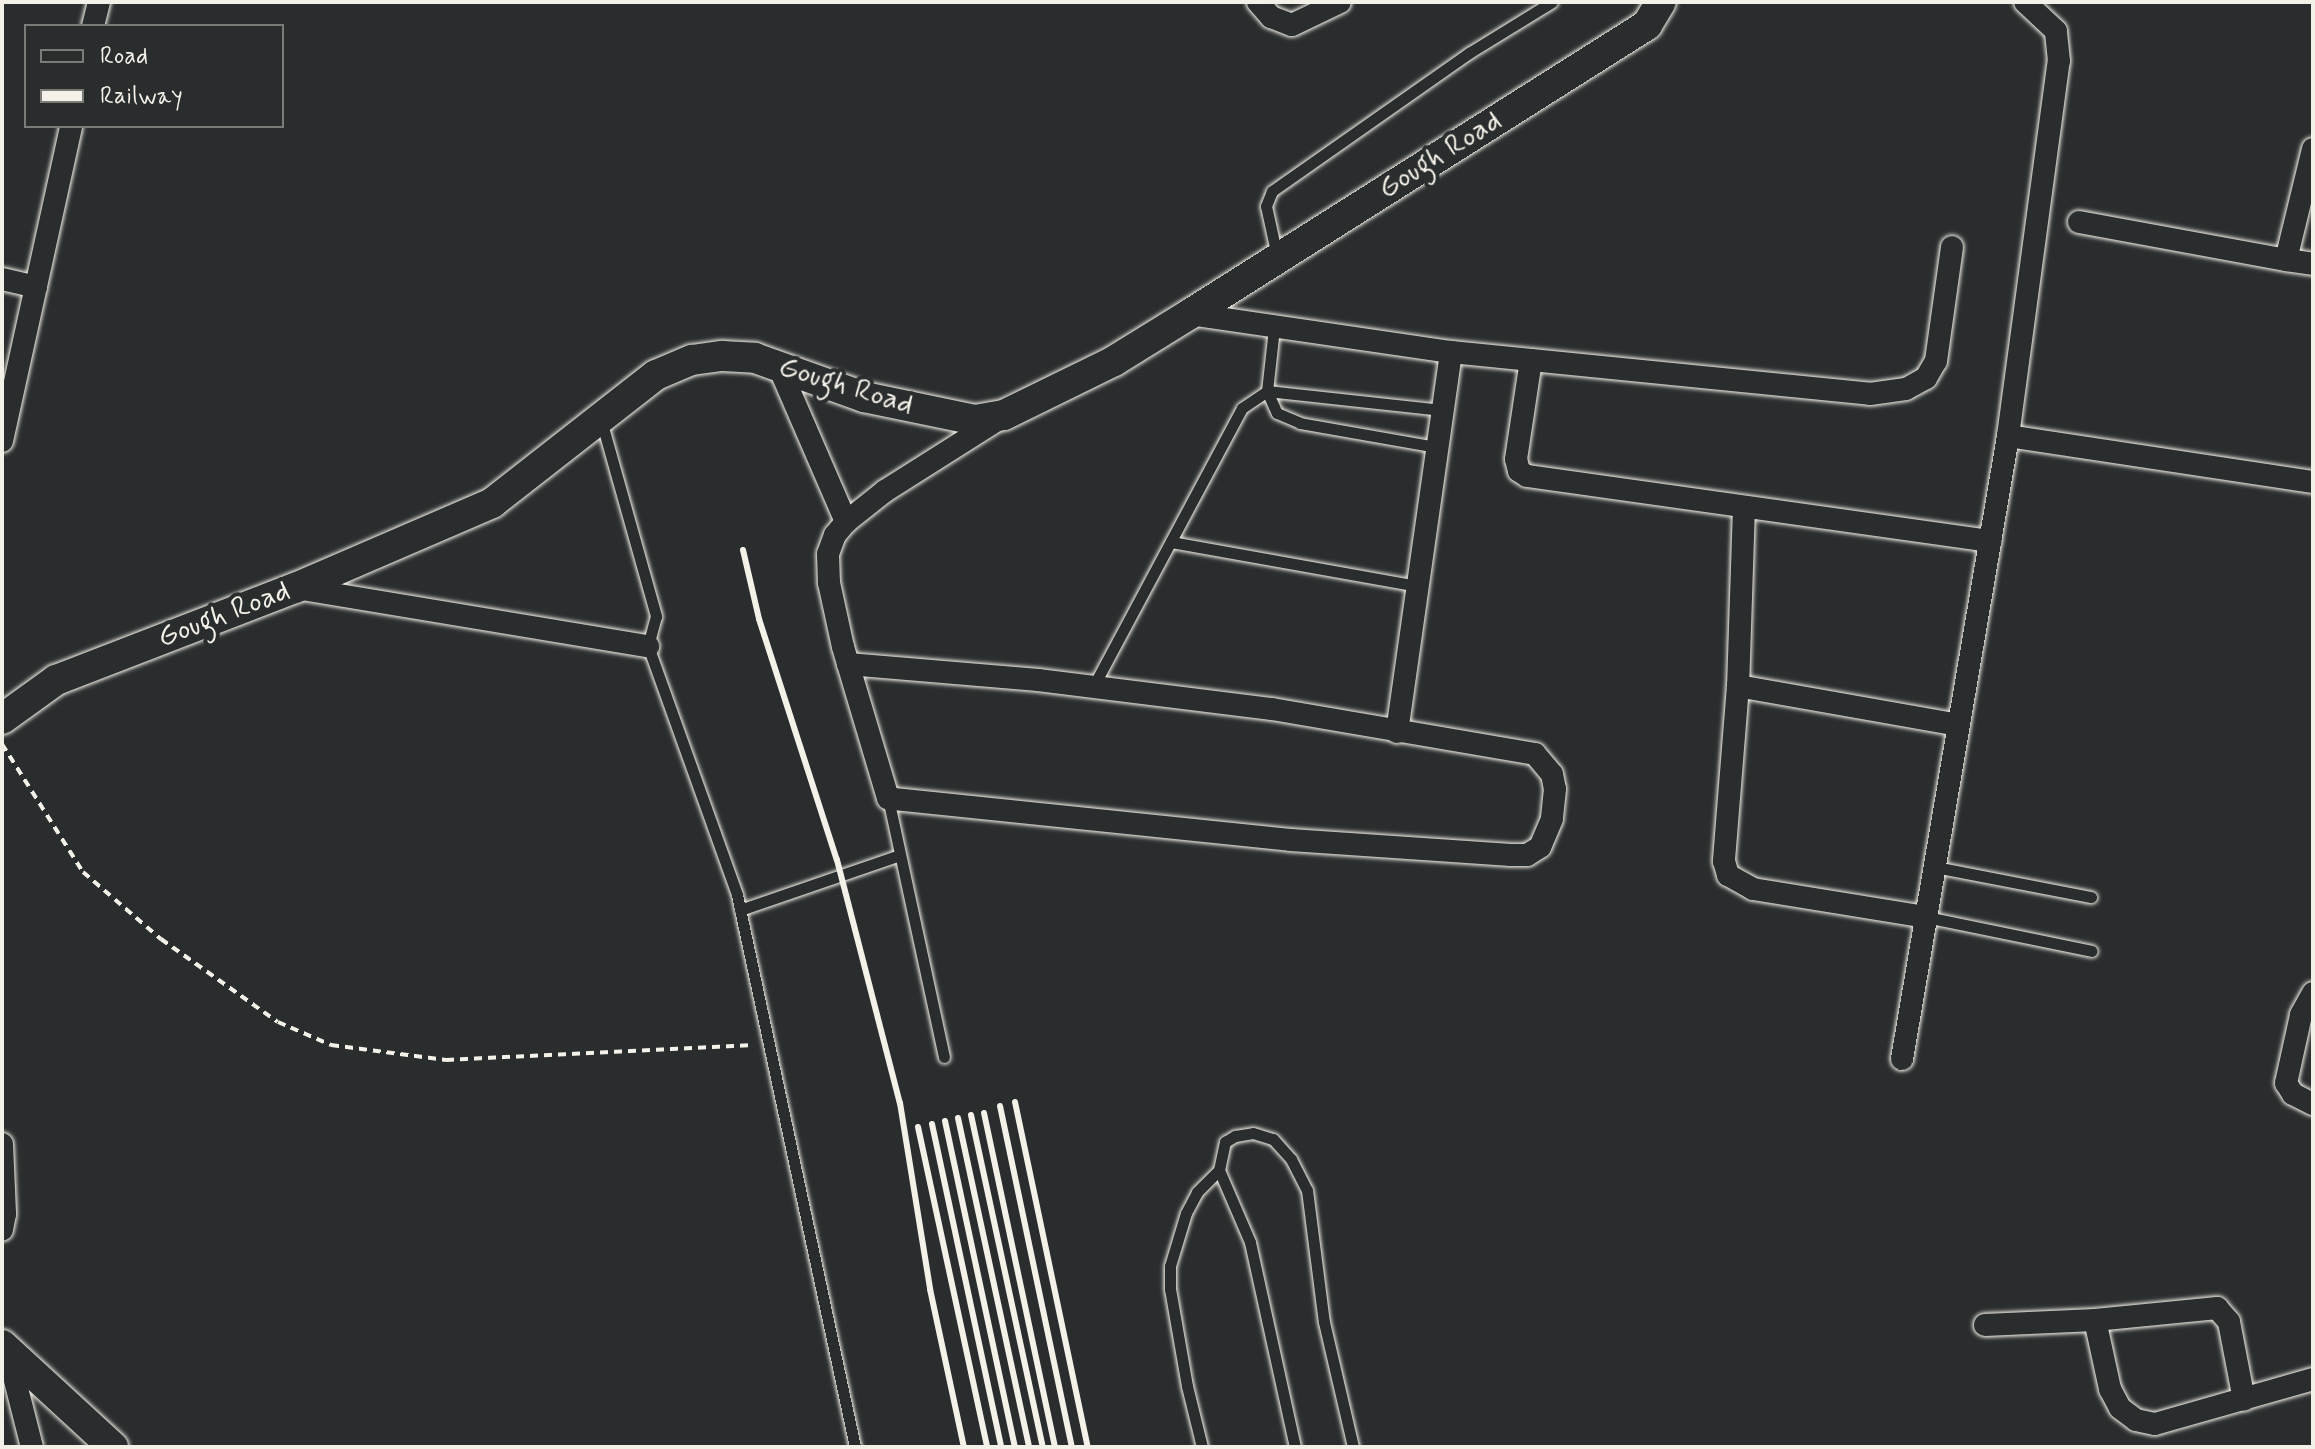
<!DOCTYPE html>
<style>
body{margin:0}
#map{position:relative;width:2315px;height:1449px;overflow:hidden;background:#2a2d2e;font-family:Mynerve,sans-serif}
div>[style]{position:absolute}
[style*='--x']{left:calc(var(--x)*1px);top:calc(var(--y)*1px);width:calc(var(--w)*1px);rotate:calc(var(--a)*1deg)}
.path>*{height:4px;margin-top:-2px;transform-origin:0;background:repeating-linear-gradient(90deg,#f4f1e8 0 8px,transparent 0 14px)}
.roads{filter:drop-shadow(0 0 2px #f4f1e8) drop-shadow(0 0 2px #f4f1e8)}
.lane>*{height:11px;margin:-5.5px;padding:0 5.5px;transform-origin:5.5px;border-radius:5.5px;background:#2a2d2e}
.street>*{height:22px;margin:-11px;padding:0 11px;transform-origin:11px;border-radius:11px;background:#2a2d2e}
.secondary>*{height:30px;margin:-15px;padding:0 15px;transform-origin:15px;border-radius:15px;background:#2a2d2e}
.rail>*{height:6px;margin:-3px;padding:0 3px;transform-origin:3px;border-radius:3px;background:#f4f1e8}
span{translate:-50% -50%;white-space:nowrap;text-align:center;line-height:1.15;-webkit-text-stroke:8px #2a2d2e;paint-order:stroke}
.street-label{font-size:30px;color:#f4f1e8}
.frame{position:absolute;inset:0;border:4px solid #f4f1e8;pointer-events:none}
.legend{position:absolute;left:24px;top:24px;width:260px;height:104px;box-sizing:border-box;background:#2a2d2e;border:2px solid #7b7b78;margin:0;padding:10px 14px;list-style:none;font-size:24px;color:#f4f1e8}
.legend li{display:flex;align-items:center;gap:16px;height:40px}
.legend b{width:40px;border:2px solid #7b7b78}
</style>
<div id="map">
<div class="path">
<i style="--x:2;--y:744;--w:151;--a:57.7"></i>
<i style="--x:83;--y:872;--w:103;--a:40.7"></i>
<i style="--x:161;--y:939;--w:143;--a:35.4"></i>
<i style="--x:278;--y:1022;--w:58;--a:23.5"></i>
<i style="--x:331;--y:1045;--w:116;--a:7.4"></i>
<i style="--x:446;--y:1060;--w:308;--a:-2.8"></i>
</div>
<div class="roads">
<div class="lane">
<i style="--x:1277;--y:256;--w:51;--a:-102.4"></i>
<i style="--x:1266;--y:206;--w:16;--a:-68"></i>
<i style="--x:1272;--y:191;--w:241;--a:-35"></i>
<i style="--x:1469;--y:53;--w:97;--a:-31.6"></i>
<i style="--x:1274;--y:328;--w:63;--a:96.3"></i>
<i style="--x:1267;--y:391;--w:24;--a:66"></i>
<i style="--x:1277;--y:413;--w:25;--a:23"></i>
<i style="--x:1300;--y:423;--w:138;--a:10"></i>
<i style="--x:601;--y:420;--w:204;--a:74.3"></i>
<i style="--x:656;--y:616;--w:31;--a:105"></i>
<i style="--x:648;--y:646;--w:264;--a:70.3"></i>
<i style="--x:737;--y:895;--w:564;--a:77.93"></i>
<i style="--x:1171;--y:542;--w:250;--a:10.1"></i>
<i style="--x:1093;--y:687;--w:316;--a:-61.9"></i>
<i style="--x:1242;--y:408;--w:30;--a:-34"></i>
<i style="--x:1267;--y:391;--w:176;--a:6.2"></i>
<i style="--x:888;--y:798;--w:265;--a:77.8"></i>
<i style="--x:1935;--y:867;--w:159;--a:10.9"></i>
<i style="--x:740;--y:910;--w:169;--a:-19"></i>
<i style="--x:1926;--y:917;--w:169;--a:11.6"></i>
<i style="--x:1202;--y:1447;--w:63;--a:-103.8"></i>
<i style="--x:1187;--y:1386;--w:98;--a:-99.9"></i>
<i style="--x:1170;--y:1289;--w:23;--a:-90"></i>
<i style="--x:1170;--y:1266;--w:55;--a:-73.2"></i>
<i style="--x:1186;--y:1213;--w:24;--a:-62"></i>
<i style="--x:1197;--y:1192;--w:31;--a:-45"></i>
<i style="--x:1295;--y:1447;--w:210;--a:-102.4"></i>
<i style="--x:1250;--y:1242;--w:78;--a:-113.3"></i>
<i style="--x:1219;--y:1170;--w:29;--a:-78"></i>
<i style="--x:1225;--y:1142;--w:12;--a:-31"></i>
<i style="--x:1235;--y:1136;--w:18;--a:-9"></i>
<i style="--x:1253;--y:1133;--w:21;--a:17"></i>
<i style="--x:1273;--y:1139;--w:27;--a:48"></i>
<i style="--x:1291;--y:1159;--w:35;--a:63"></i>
<i style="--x:1307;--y:1190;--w:133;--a:82.7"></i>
<i style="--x:1324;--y:1322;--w:128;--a:76.9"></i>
</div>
<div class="street">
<i style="--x:1258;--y:2;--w:20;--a:49"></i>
<i style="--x:1271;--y:17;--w:22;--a:21"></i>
<i style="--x:1292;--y:25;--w:53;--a:-25.6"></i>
<i style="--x:93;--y:26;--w:25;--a:-76"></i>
<i style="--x:2313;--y:149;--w:114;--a:103.7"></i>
<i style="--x:2286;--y:260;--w:27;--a:8"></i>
<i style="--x:2079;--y:222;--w:210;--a:10.4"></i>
<i style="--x:2;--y:279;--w:35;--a:13"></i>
<i style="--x:1190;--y:314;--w:264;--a:8.3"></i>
<i style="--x:1451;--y:352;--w:421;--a:5.7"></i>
<i style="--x:1870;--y:394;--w:36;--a:-8"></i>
<i style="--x:1906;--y:389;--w:23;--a:-29"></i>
<i style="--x:1926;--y:378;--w:20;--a:-60"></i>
<i style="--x:1936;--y:361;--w:115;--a:-82"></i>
<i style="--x:1531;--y:360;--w:100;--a:98.6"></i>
<i style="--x:1516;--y:459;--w:12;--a:76"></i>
<i style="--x:1519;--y:471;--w:9;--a:32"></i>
<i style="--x:1527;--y:476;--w:468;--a:8"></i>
<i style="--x:779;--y:367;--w:169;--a:66.6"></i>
<i style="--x:2008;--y:436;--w:308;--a:8.6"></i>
<i style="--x:2;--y:441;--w:322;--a:-77.6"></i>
<i style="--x:1744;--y:507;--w:179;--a:91.9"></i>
<i style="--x:1738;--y:686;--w:176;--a:94.6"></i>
<i style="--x:1724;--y:861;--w:15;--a:74"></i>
<i style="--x:1728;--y:875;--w:29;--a:29"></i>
<i style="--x:1753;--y:889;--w:175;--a:9.2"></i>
<i style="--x:296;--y:588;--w:357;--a:9.4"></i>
<i style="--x:848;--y:664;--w:191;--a:4.8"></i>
<i style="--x:1038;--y:680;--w:236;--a:7.1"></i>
<i style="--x:1272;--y:709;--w:267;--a:9.7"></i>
<i style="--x:1535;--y:754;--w:26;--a:50"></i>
<i style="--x:1552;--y:774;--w:15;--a:79"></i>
<i style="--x:1555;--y:789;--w:30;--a:96"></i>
<i style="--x:1552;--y:819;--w:30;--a:113"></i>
<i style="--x:1540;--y:847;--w:15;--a:148"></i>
<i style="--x:1527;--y:855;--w:16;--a:180"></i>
<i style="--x:1511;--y:855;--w:221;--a:-176.1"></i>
<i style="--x:1291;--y:840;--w:405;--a:-174.1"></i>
<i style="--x:888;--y:798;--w:140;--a:-106.6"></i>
<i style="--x:848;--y:664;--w:18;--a:-106"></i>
<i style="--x:843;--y:647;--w:66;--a:-102.3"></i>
<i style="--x:829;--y:583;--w:29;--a:-92"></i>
<i style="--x:828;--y:554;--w:20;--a:-70"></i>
<i style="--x:835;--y:535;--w:17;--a:-50"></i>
<i style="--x:846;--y:522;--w:50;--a:-38.5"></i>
<i style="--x:885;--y:491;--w:135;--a:-32.3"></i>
<i style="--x:1738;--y:686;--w:224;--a:10"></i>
<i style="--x:1397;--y:732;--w:384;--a:-81.9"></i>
<i style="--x:2313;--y:993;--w:25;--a:119"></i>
<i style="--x:2301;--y:1015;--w:70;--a:102.4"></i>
<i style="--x:2286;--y:1083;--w:13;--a:58"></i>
<i style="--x:2293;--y:1094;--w:22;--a:27"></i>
<i style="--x:1902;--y:1059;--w:632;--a:-80.34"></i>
<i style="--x:2008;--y:436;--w:378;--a:-82.3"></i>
<i style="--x:2059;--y:61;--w:30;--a:-96"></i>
<i style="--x:2056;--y:31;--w:42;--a:-136.9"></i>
<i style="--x:2;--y:1144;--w:70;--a:87.5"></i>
<i style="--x:5;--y:1214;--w:16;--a:101"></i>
<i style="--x:2095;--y:1320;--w:71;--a:77.7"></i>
<i style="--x:2110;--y:1389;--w:21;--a:62"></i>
<i style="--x:2120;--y:1408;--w:20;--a:37"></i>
<i style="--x:2136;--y:1420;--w:19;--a:12"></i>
<i style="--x:2155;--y:1424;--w:164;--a:-15.9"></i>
<i style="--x:1985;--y:1325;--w:110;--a:-2.6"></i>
<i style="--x:2095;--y:1320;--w:123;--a:-5.6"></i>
<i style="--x:2217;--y:1308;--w:18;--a:49"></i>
<i style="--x:2229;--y:1322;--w:79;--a:79.1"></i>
<i style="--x:8;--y:1353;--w:97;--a:75.7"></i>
</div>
<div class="secondary">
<i style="--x:2;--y:719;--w:67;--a:-35.8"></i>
<i style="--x:56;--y:680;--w:256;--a:-21.1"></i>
<i style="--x:295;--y:588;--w:215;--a:-23.3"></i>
<i style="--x:492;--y:503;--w:208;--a:-38"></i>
<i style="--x:656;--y:375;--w:39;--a:-23"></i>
<i style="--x:692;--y:360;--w:30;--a:-8"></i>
<i style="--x:722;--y:356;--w:33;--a:3"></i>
<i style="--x:755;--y:358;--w:116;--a:19.7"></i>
<i style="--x:864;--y:397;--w:113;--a:11.7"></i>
<i style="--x:975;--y:420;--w:29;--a:-10"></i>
<i style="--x:1004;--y:415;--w:123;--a:-26.1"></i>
<i style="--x:1114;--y:361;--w:89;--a:-31.7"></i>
<i style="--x:1190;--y:314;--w:541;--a:-32.31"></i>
<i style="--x:1647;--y:25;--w:27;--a:-59"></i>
<i style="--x:2;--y:1345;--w:151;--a:42.6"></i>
</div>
</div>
<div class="rail">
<i style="--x:743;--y:550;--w:71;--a:76.9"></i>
<i style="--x:759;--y:619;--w:253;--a:72.1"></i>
<i style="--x:837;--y:860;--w:251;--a:75.5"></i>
<i style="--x:900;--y:1103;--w:188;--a:80.8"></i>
<i style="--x:930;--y:1289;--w:162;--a:77.9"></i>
<i style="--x:1015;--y:1102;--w:353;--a:78.1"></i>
<i style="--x:1000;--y:1106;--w:349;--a:78.1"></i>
<i style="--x:984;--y:1113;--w:341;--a:78"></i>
<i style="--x:971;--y:1115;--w:340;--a:77.8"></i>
<i style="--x:958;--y:1118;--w:337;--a:77.8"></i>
<i style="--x:945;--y:1121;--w:333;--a:77.9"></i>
<i style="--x:932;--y:1124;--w:330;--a:77.9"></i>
<i style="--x:918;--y:1127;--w:327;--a:77.8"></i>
</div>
<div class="street-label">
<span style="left:1440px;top:155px;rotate:-32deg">Gough Road</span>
<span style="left:846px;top:386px;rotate:17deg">Gough Road</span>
<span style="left:224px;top:615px;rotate:-21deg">Gough Road</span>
</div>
<div class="frame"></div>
<ul class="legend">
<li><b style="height:10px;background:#2a2d2e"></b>Road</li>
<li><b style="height:10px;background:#f4f1e8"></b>Railway</li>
</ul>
</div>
